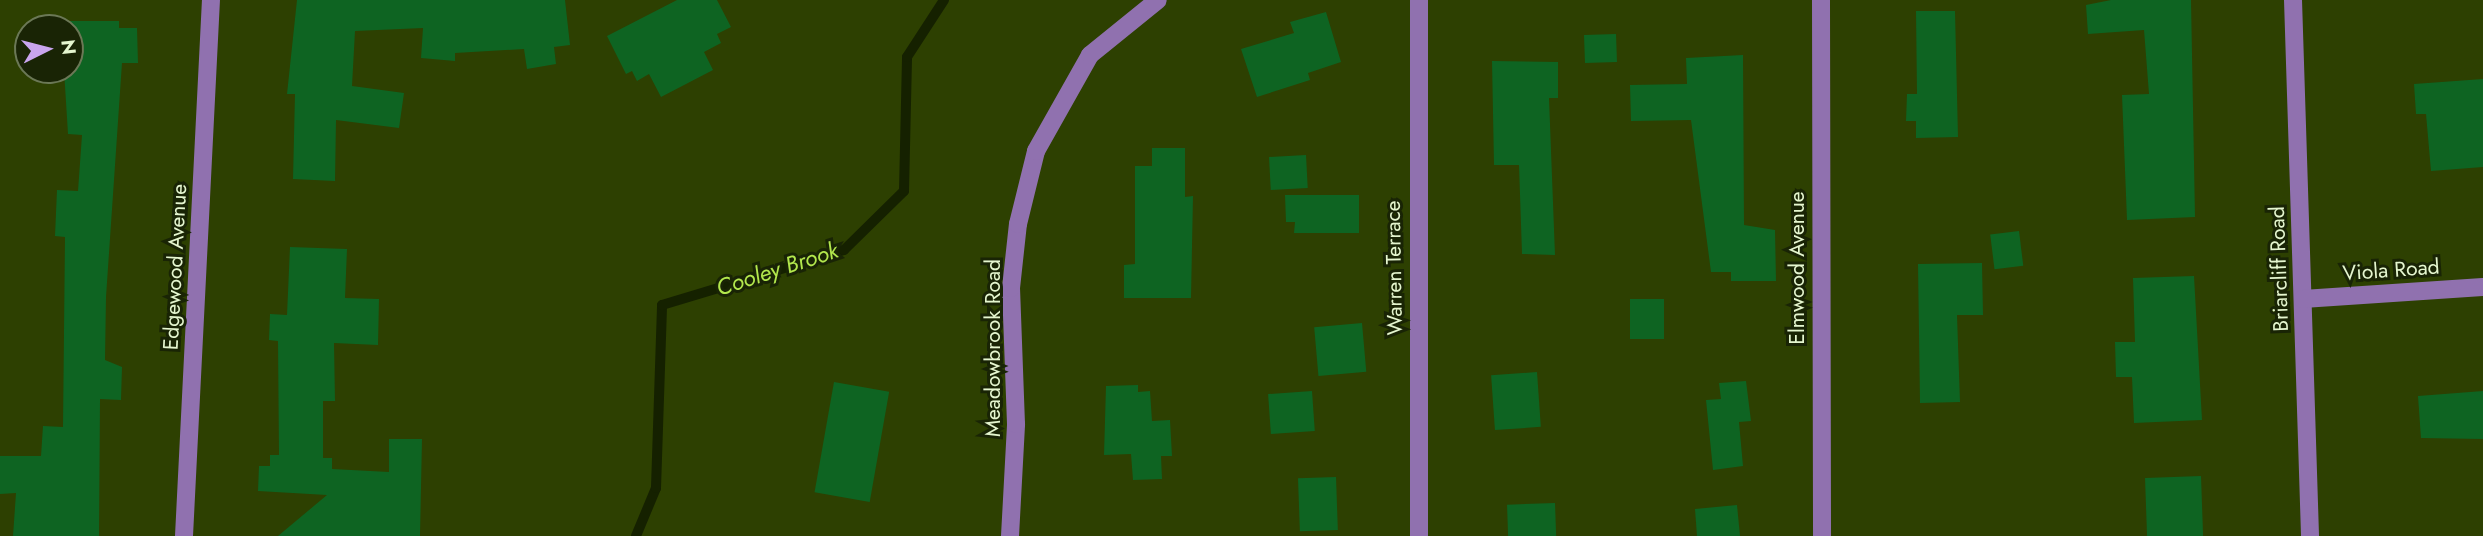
<!DOCTYPE html>
<style>
body{margin:0}
#map{position:relative;width:2483px;height:536px;overflow:hidden;background:#2d4001;font-family:Jost,sans-serif}
div>[style]{position:absolute}
[style*='--x']{left:calc(var(--x)*1px);top:calc(var(--y)*1px);width:calc(var(--w)*1px);rotate:calc(var(--a)*1deg)}
.stream>*{height:10px;margin:-5px;padding:0 5px;transform-origin:5px;border-radius:5px;background:#152100}
.building>*{inset:0;background:#0e6422;transform-origin:0 0}
.minor>*{height:18px;margin:-9px;padding:0 9px;transform-origin:9px;border-radius:9px;background:#9071af}
span{translate:-50% -50%;white-space:nowrap;text-align:center;line-height:1.15;-webkit-text-stroke:6px #192405;paint-order:stroke}
.street-label{font-size:21px;color:#e5f6cf}
.water-label{font-size:23px;color:#b3e84d;font-style:italic}
.north{position:absolute;left:14px;top:14px;width:70px;height:70px;box-sizing:border-box;background:#192405;border:2px solid #6b7856;border-radius:50%;rotate:84deg;font-size:19px;font-weight:700;line-height:28px;text-align:center;color:#e5f6cf}
.north::after{content:'';display:block;margin:auto;width:24px;height:32px;background:#c9a5ee;clip-path:polygon(50% 0,100% 100%,50% 72%,0 100%)}
</style>
<div id="map">
<div class="stream">
<i style="--x:636;--y:536;--w:52;--a:-67.4"></i>
<i style="--x:656;--y:488;--w:183;--a:-88.1"></i>
<i style="--x:662;--y:305;--w:190;--a:-16.8"></i>
<i style="--x:844;--y:250;--w:84;--a:-44.5"></i>
<i style="--x:904;--y:191;--w:134;--a:-88.7"></i>
<i style="--x:907;--y:57;--w:68;--a:-57"></i>
</div>
<div class="building">
<i style="clip-path:polygon(297px 0,565px 0,570px 45px,554px 47px,556px 64px,527px 69px,524px 49px,455px 53px,455px 61px,421px 58px,423px 28px,355px 31px,352px 86px,404px 93px,399px 128px,336px 120px,335px 181px,293px 179px,295px 94px,287px 94px)"></i>
<i style="clip-path:polygon(677px 0,717px 0,731px 27px,717px 34px,721px 43px,704px 52px,713px 70px,661px 97px,649px 74px,637px 81px,632px 71px,626px 74px,607px 36px)"></i>
<i style="clip-path:polygon(2111px 0,2191px 0,2195px 217px,2127px 220px,2122px 95px,2149px 94px,2144px 30px,2088px 34px,2086px 5px)"></i>
<i style="clip-path:polygon(1916px 11px,1955px 11px,1958px 137px,1916px 138px,1916px 121px,1906px 121px,1907px 94px,1917px 94px)"></i>
<i style="clip-path:polygon(1326px 12px,1341px 62px,1308px 73px,1310px 80px,1257px 97px,1241px 49px,1294px 33px,1290px 22px)"></i>
<i style="clip-path:polygon(63px 21px,119px 21px,119px 28px,137px 28px,138px 63px,122px 63px,106px 297px,105px 360px,122px 367px,121px 400px,100px 399px,99px 536px,13px 536px,16px 493px,0 494px,0 456px,41px 456px,43px 426px,63px 427px,65px 237px,55px 236px,57px 190px,78px 191px,82px 135px,68px 134px,64px 70px,70px 70px,70px 28px)"></i>
<i style="left:1616px;top:34px;width:28px;height:32px;rotate:88deg"></i>
<i style="clip-path:polygon(1743px 55px,1744px 225px,1775px 230px,1776px 281px,1731px 281px,1731px 272px,1711px 272px,1691px 120px,1631px 121px,1630px 85px,1687px 84px,1686px 58px)"></i>
<i style="clip-path:polygon(1492px 61px,1558px 62px,1558px 98px,1549px 98px,1555px 255px,1522px 254px,1519px 165px,1494px 165px)"></i>
<i style="clip-path:polygon(2483px 79px,2483px 167px,2431px 171px,2426px 114px,2416px 114px,2414px 84px)"></i>
<i style="clip-path:polygon(1152px 148px,1185px 148px,1185px 197px,1193px 196px,1191px 298px,1124px 298px,1124px 265px,1135px 264px,1135px 166px,1152px 166px)"></i>
<i style="left:1306px;top:155px;width:33px;height:37px;rotate:87deg"></i>
<i style="clip-path:polygon(1285px 195px,1359px 195px,1359px 233px,1294px 233px,1295px 222px,1286px 222px)"></i>
<i style="left:2019px;top:231px;width:35px;height:29px;rotate:83deg"></i>
<i style="clip-path:polygon(290px 247px,347px 249px,345px 298px,379px 299px,378px 345px,334px 343px,335px 401px,323px 401px,323px 458px,332px 458px,332px 469px,389px 472px,389px 439px,422px 439px,420px 536px,278px 536px,327px 495px,258px 491px,259px 466px,270px 466px,270px 455px,279px 455px,278px 341px,269px 340px,270px 314px,287px 315px)"></i>
<i style="clip-path:polygon(1982px 263px,1983px 315px,1957px 315px,1960px 402px,1920px 403px,1918px 264px)"></i>
<i style="clip-path:polygon(2194px 276px,2202px 420px,2134px 423px,2132px 377px,2116px 377px,2115px 342px,2135px 342px,2133px 278px)"></i>
<i style="left:1630px;top:299px;width:34px;height:40px"></i>
<i style="left:1362px;top:323px;width:49px;height:48px;rotate:85deg"></i>
<i style="left:1537px;top:372px;width:55px;height:46px;rotate:86deg"></i>
<i style="clip-path:polygon(1746px 381px,1751px 421px,1739px 422px,1743px 466px,1713px 470px,1706px 400px,1721px 399px,1719px 383px)"></i>
<i style="left:834px;top:382px;width:56px;height:112px;rotate:10deg"></i>
<i style="clip-path:polygon(1138px 385px,1138px 392px,1150px 391px,1152px 421px,1170px 420px,1172px 456px,1161px 456px,1162px 479px,1133px 480px,1131px 454px,1104px 455px,1106px 386px)"></i>
<i style="left:1312px;top:391px;width:40px;height:44px;rotate:86deg"></i>
<i style="clip-path:polygon(2483px 391px,2483px 439px,2421px 438px,2418px 396px)"></i>
<i style="left:2201px;top:476px;width:60px;height:56px;rotate:88deg"></i>
<i style="left:1336px;top:477px;width:53px;height:38px;rotate:88deg"></i>
<i style="left:1555px;top:503px;width:33px;height:48px;rotate:88deg"></i>
<i style="clip-path:polygon(1737px 505px,1740px 536px,1697px 536px,1695px 509px)"></i>
</div>
<div class="minor">
<i style="--x:1821;--y:0;--w:536;--a:89.89"></i>
<i style="--x:2293;--y:0;--w:536;--a:88.18"></i>
<i style="--x:2303;--y:299;--w:180;--a:-3.8"></i>
<i style="--x:184;--y:536;--w:537;--a:-87.12"></i>
<i style="--x:1010;--y:536;--w:112;--a:-86.9"></i>
<i style="--x:1016;--y:424;--w:136;--a:-92.1"></i>
<i style="--x:1011;--y:288;--w:64;--a:-83.8"></i>
<i style="--x:1018;--y:224;--w:75;--a:-76.1"></i>
<i style="--x:1036;--y:151;--w:110;--a:-60.6"></i>
<i style="--x:1090;--y:55;--w:87;--a:-39"></i>
<i style="--x:1419;--y:536;--w:536;--a:-90"></i>
</div>
<div class="street-label">
<span style="left:175px;top:267px;rotate:-87deg">Edgewood Avenue</span>
<span style="left:1394px;top:268px;rotate:-91deg">Warren Terrace</span>
<span style="left:1797px;top:268px;rotate:-90deg">Elmwood Avenue</span>
<span style="left:2279px;top:269px;rotate:-92deg">Briarcliff Road</span>
<span style="left:2391px;top:270px;rotate:-4deg">Viola Road</span>
<span style="left:993px;top:348px;rotate:-90deg">Meadowbrook Road</span>
</div>
<div class="water-label">
<span style="left:777px;top:269px;rotate:-18deg">Cooley Brook</span>
</div>
<div class="north">N</div>
</div>
